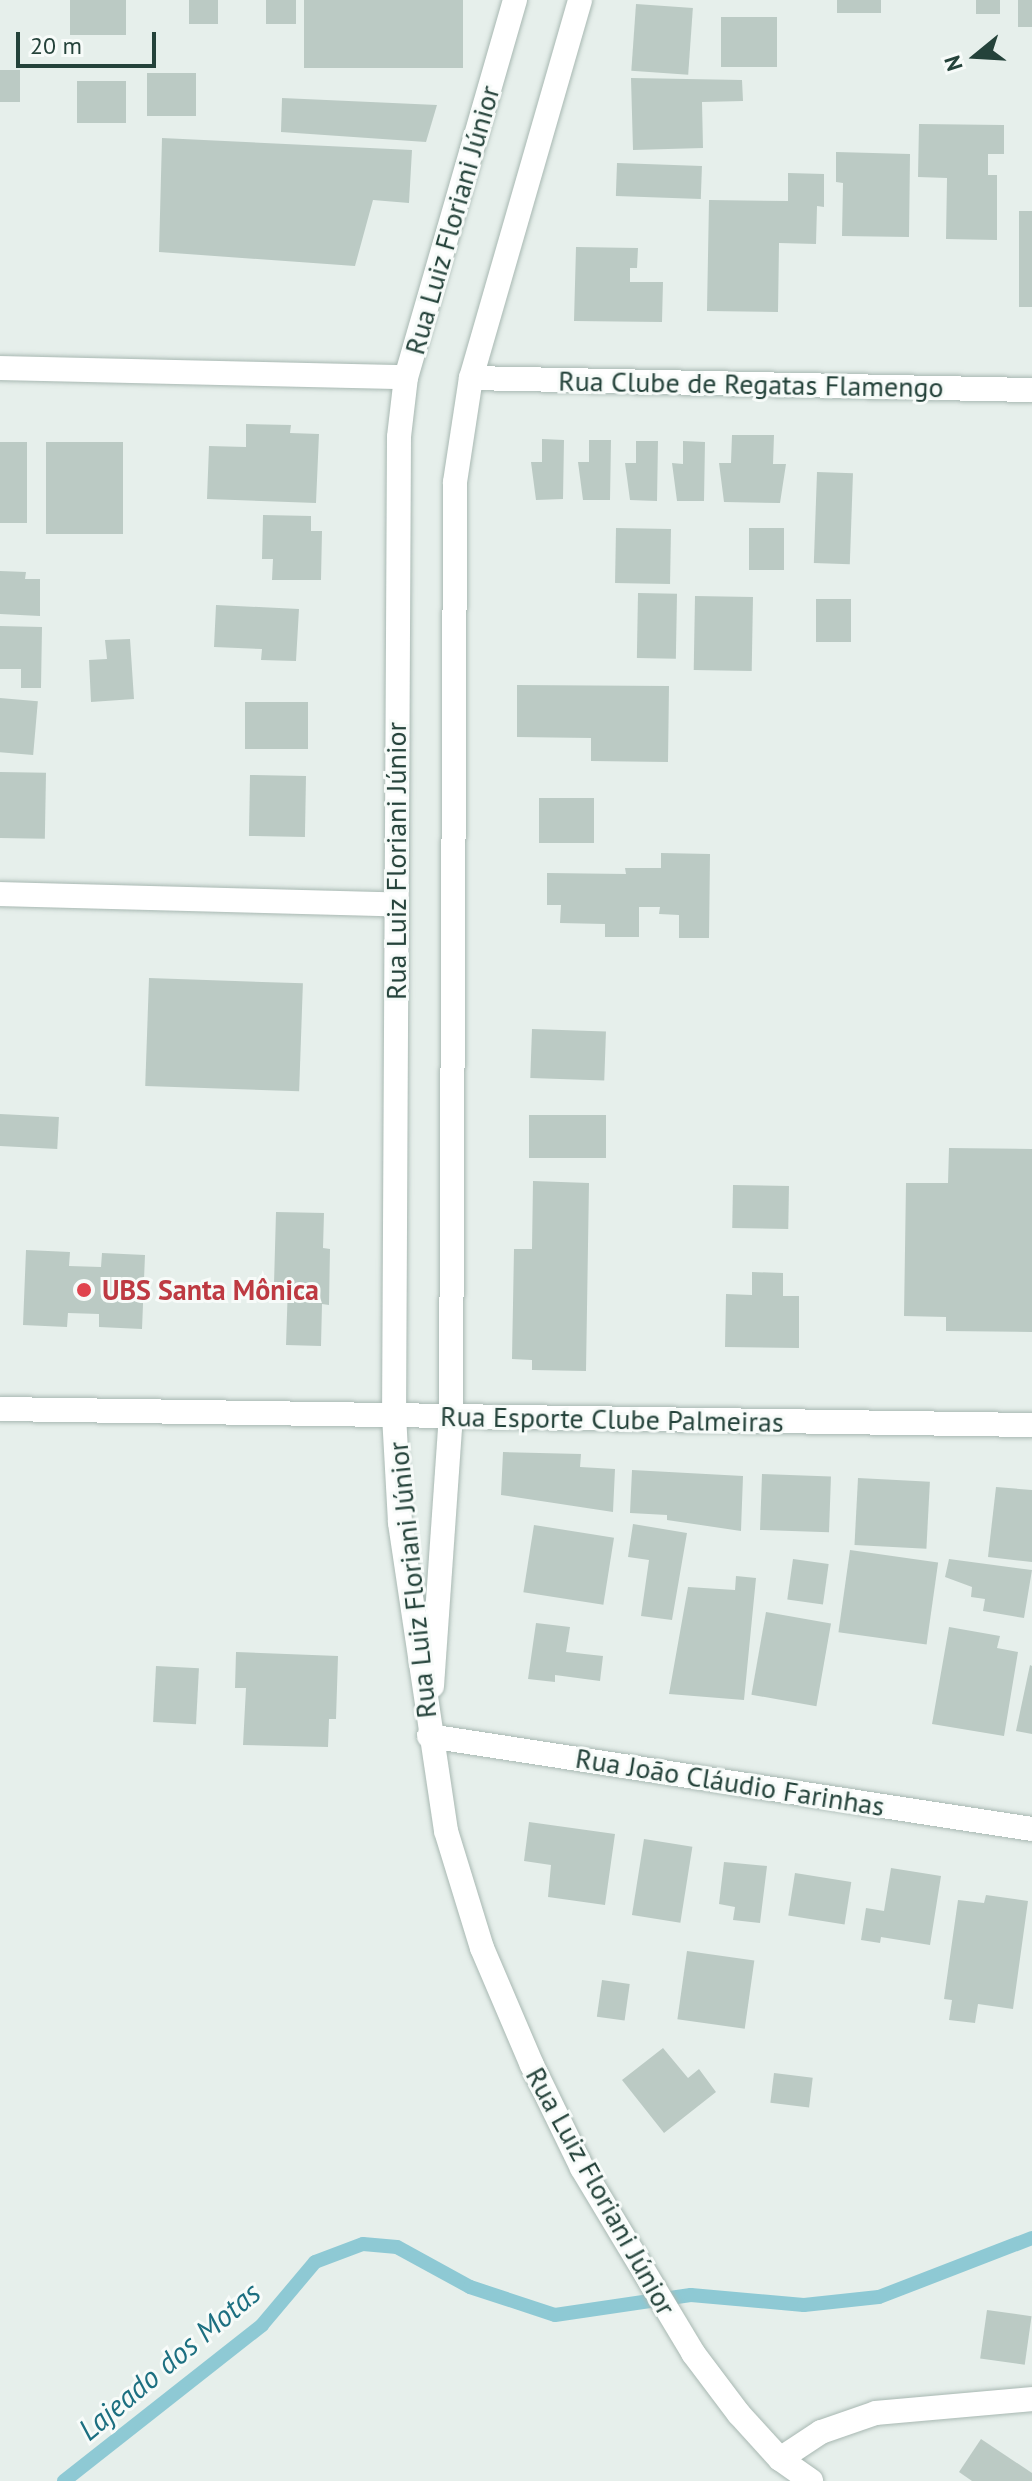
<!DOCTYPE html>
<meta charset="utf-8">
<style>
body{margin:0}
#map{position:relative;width:1032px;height:2481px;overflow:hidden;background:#e6efeb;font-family:"PT Sans",sans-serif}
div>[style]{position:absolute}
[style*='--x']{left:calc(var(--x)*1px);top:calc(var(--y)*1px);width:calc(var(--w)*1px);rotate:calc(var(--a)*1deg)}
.stream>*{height:14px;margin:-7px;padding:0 7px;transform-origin:7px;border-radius:7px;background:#8ec9d4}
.building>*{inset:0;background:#bbcac4;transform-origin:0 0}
.roads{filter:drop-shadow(0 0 2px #a8b8b2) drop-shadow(0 0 2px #a8b8b2)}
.minor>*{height:24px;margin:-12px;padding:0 12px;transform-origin:12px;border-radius:12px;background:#fff}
.dots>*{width:22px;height:22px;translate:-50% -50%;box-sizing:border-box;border:4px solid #f7fbf9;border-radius:50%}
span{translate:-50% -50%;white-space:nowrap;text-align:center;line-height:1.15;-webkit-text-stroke:6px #f7fbf9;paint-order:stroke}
.street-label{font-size:28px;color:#24423a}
.health-label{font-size:28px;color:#be3a42;font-weight:700}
.left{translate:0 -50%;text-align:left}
.water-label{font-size:30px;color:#1c6f80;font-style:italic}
.north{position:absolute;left:936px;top:16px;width:80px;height:80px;-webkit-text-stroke:6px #f7fbf9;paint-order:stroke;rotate:252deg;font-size:22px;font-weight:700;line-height:32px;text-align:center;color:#24423a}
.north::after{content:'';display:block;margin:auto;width:28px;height:36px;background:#24423a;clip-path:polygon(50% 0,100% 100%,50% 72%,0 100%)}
.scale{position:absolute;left:16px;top:32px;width:140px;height:36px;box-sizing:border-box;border:4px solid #24423a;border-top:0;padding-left:10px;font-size:24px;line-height:28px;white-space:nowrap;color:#24423a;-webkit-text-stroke:6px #f7fbf9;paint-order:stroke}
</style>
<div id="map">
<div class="stream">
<i style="--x:64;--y:2481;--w:252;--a:-38.2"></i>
<i style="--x:262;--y:2325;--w:82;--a:-49.9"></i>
<i style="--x:315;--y:2262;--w:51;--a:-20.6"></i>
<i style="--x:363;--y:2244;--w:34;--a:5"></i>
<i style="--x:397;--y:2247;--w:83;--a:28.7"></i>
<i style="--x:470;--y:2287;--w:89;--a:18.2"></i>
<i style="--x:555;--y:2315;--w:137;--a:-8.4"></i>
<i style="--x:691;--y:2295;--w:113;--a:5.1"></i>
<i style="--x:804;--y:2305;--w:75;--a:-6.1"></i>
<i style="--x:879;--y:2297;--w:164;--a:-21.1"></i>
</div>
<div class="building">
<i style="left:70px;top:0;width:56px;height:35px"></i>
<i style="left:189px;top:0;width:29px;height:24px"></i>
<i style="left:266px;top:0;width:30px;height:24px"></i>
<i style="left:304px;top:0;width:159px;height:68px"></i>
<i style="left:837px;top:0;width:44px;height:13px"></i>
<i style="left:976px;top:0;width:24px;height:14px"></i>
<i style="left:1018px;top:0;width:14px;height:27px"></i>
<i style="left:636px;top:4px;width:57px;height:67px;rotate:4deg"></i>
<i style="left:721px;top:17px;width:56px;height:50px"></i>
<i style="left:0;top:70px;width:20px;height:32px"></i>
<i style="left:147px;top:73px;width:49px;height:43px"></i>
<i style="clip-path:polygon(631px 78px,742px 80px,743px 101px,702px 102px,703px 148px,633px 150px)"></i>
<i style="left:77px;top:81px;width:49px;height:42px"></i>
<i style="clip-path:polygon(282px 98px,437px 105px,426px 142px,281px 132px)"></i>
<i style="clip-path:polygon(919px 124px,1004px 125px,1004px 154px,988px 154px,988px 175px,997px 175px,997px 240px,946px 239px,947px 178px,918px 177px)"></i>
<i style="clip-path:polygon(162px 138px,412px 150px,409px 203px,373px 200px,355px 266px,159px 252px)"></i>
<i style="clip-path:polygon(836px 152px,910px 154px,909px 237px,842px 236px,843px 183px,836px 182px)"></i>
<i style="left:617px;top:163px;width:85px;height:33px;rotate:2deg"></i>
<i style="clip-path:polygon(788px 173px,824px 174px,824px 207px,817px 206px,816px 244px,779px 243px,778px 312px,707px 311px,709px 200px,788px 201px)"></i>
<i style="left:1019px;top:211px;width:13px;height:96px"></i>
<i style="clip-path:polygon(576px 247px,638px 248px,637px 268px,630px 268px,630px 282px,663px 282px,662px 322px,574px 321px)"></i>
<i style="clip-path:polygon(246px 424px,291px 425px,290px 433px,319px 434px,316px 503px,207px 499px,209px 446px,246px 447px)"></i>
<i style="clip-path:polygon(732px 435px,774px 435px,773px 464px,786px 464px,780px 503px,724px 502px,719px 463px,731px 463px)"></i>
<i style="clip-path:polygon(542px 439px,564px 440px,563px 499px,536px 500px,531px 462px,542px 462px)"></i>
<i style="clip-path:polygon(589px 440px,611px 440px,610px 500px,583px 500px,578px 462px,589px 462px)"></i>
<i style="clip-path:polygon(636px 441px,658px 441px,657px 501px,630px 500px,625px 463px,636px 463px)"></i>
<i style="clip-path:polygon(683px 441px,705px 442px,704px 501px,677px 501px,672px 463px,683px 464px)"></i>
<i style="left:0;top:442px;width:27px;height:81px"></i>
<i style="left:46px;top:442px;width:77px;height:92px"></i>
<i style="left:817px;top:472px;width:36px;height:91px;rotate:2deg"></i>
<i style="clip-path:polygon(263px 515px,311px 516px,311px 531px,322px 531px,321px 580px,272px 580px,273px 559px,262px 559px)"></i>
<i style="left:616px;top:528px;width:55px;height:55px;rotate:1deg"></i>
<i style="left:749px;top:528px;width:35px;height:42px"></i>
<i style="clip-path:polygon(0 571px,26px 572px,25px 579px,40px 579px,40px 616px,0 614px)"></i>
<i style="left:638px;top:593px;width:39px;height:65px;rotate:1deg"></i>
<i style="left:695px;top:596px;width:58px;height:74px;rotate:1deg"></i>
<i style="left:816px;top:599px;width:35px;height:43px"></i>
<i style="clip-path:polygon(216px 605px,299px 609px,296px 661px,261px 660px,262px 649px,214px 647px)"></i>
<i style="clip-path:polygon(0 626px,42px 627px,41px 688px,21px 688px,21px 669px,0 669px)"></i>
<i style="clip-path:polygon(130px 639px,134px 699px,91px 702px,89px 660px,107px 659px,105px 640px)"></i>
<i style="clip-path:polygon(517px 685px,669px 686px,668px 762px,591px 761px,591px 738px,517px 737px)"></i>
<i style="left:0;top:698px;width:38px;height:54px;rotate:5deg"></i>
<i style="left:245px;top:702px;width:63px;height:47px"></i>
<i style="left:0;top:772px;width:46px;height:66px;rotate:1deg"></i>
<i style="left:250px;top:775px;width:56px;height:61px;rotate:1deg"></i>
<i style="left:594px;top:798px;width:45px;height:55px;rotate:90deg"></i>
<i style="clip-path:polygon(661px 853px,710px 854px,709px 938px,679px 938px,679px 915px,659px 914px,660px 907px,639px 907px,639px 937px,605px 937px,605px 924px,560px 923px,561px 905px,547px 905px,547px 873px,626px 874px,625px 868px,661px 868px)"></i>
<i style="left:149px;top:978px;width:154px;height:108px;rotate:2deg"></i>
<i style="left:532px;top:1029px;width:74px;height:49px;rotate:2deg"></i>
<i style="left:0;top:1114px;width:59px;height:32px;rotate:3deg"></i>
<i style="left:529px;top:1115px;width:77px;height:43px"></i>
<i style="clip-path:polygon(949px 1148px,1032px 1149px,1032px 1332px,946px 1331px,946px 1317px,904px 1316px,906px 1183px,948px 1183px)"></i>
<i style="clip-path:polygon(533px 1181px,589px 1183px,586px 1371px,532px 1370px,532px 1360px,512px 1359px,514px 1249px,532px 1249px)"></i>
<i style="left:733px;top:1185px;width:56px;height:43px;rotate:1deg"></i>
<i style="clip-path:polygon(276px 1212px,324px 1213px,323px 1248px,330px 1249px,329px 1305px,322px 1304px,321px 1346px,286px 1345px,288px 1284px,274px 1284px)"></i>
<i style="clip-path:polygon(26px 1250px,70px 1252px,69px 1266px,101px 1267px,102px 1253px,145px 1255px,142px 1329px,99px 1327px,99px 1314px,68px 1313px,67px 1327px,23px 1325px)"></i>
<i style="clip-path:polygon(752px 1272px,783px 1273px,783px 1296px,799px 1296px,799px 1348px,725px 1347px,726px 1294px,752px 1295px)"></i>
<i style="clip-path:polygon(503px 1452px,581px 1454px,580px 1467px,615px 1469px,613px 1512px,501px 1495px)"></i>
<i style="clip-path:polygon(632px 1470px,743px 1476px,741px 1531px,667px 1520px,667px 1515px,630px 1513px)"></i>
<i style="left:762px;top:1474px;width:69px;height:56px;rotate:2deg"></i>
<i style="left:858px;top:1478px;width:72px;height:67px;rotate:3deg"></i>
<i style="clip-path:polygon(996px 1487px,1032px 1490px,1032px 1562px,988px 1557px)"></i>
<i style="clip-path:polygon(633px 1524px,687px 1533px,672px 1620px,641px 1616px,649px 1560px,628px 1557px)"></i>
<i style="left:534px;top:1525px;width:81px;height:68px;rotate:9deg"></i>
<i style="left:850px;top:1550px;width:89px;height:83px;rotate:8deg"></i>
<i style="left:793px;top:1559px;width:36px;height:41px;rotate:8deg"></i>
<i style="clip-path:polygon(949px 1559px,1032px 1570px,1024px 1618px,983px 1611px,985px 1599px,971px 1597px,972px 1587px,945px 1577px)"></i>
<i style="clip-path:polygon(736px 1576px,756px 1578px,744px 1700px,669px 1694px,688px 1587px,735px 1590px)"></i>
<i style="left:766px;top:1612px;width:66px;height:84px;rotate:10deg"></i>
<i style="clip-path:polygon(536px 1623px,570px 1627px,566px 1652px,603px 1656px,600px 1681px,555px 1675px,555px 1682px,528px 1679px)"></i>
<i style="clip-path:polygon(949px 1627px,1000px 1636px,997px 1648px,1018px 1652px,1004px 1736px,932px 1724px)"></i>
<i style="clip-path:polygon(236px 1652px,338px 1656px,336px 1719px,329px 1719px,328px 1747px,243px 1745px,246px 1688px,235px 1688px)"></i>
<i style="clip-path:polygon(1030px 1665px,1032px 1666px,1032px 1734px,1016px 1731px)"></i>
<i style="left:156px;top:1666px;width:43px;height:56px;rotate:3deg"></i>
<i style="clip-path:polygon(529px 1822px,615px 1834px,605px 1905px,548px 1897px,551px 1865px,524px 1861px)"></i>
<i style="left:644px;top:1839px;width:49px;height:77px;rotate:9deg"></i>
<i style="clip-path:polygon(724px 1862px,767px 1866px,760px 1923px,733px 1920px,735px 1907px,719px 1904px)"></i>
<i style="clip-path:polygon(891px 1868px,941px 1876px,930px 1945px,881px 1937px,880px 1943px,861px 1940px,866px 1908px,884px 1911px)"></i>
<i style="left:795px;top:1873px;width:57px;height:43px;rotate:9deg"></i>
<i style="clip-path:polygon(986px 1895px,1028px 1901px,1013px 2009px,978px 2004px,975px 2023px,949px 2020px,952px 2000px,944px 1999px,958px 1900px,984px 1903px)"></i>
<i style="left:687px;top:1951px;width:68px;height:69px;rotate:8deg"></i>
<i style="left:602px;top:1980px;width:28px;height:37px;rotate:8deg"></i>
<i style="clip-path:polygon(663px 2048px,688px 2078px,699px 2069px,716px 2092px,664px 2133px,622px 2080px)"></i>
<i style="left:774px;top:2073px;width:39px;height:30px;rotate:7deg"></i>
<i style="left:987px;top:2310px;width:45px;height:49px;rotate:8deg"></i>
<i style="clip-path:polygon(981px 2439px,1032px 2473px,1032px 2481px,972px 2481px,959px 2472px)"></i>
</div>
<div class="roads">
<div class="minor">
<i style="--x:515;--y:0;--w:392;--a:106.1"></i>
<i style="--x:406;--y:377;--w:60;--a:96.7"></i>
<i style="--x:399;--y:437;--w:978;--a:90.29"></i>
<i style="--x:394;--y:1415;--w:108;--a:86.8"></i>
<i style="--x:400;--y:1523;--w:311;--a:81.5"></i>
<i style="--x:446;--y:1831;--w:122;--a:72.9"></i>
<i style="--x:482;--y:1948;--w:127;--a:66.9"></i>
<i style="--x:532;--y:2065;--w:114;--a:64.1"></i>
<i style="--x:582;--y:2168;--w:216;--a:59"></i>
<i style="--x:693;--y:2353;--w:76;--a:53"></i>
<i style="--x:739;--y:2414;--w:61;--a:47.7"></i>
<i style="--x:780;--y:2459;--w:38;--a:35"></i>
<i style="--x:0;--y:368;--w:406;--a:1.3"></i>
<i style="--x:471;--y:378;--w:561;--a:1.23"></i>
<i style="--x:0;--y:894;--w:395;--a:1.5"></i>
<i style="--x:0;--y:1409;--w:1032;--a:0.89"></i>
<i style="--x:432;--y:1686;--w:271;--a:-86"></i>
<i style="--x:451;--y:1416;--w:934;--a:-89.75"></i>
<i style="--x:455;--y:482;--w:105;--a:-81.3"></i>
<i style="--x:471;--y:378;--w:393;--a:-73.9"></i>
<i style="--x:429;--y:1736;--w:610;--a:8.77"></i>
<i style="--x:780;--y:2459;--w:49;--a:-33.4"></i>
<i style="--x:821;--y:2432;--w:58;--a:-19.1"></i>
<i style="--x:876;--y:2413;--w:157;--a:-5.1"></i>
</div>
</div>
<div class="dots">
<i style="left:84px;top:1290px;background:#e0444e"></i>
</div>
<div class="street-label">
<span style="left:452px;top:220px;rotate:-74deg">Rua Luiz Floriani Júnior</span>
<span style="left:751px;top:384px;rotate:1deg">Rua Clube de Regatas Flamengo</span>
<span style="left:396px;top:861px;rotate:-90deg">Rua Luiz Floriani Júnior</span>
<span style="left:612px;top:1419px;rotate:1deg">Rua Esporte Clube Palmeiras</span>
<span style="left:412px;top:1580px;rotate:-96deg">Rua Luiz Floriani Júnior</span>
<span style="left:730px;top:1782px;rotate:9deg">Rua João Cláudio Farinhas</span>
<span style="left:601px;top:2191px;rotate:61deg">Rua Luiz Floriani Júnior</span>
</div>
<div class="health-label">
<span class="left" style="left:102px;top:1290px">UBS Santa Mônica</span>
</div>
<div class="water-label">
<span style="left:169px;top:2361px;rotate:-40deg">Lajeado dos Motas</span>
</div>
<div class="north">N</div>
<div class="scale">20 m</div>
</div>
